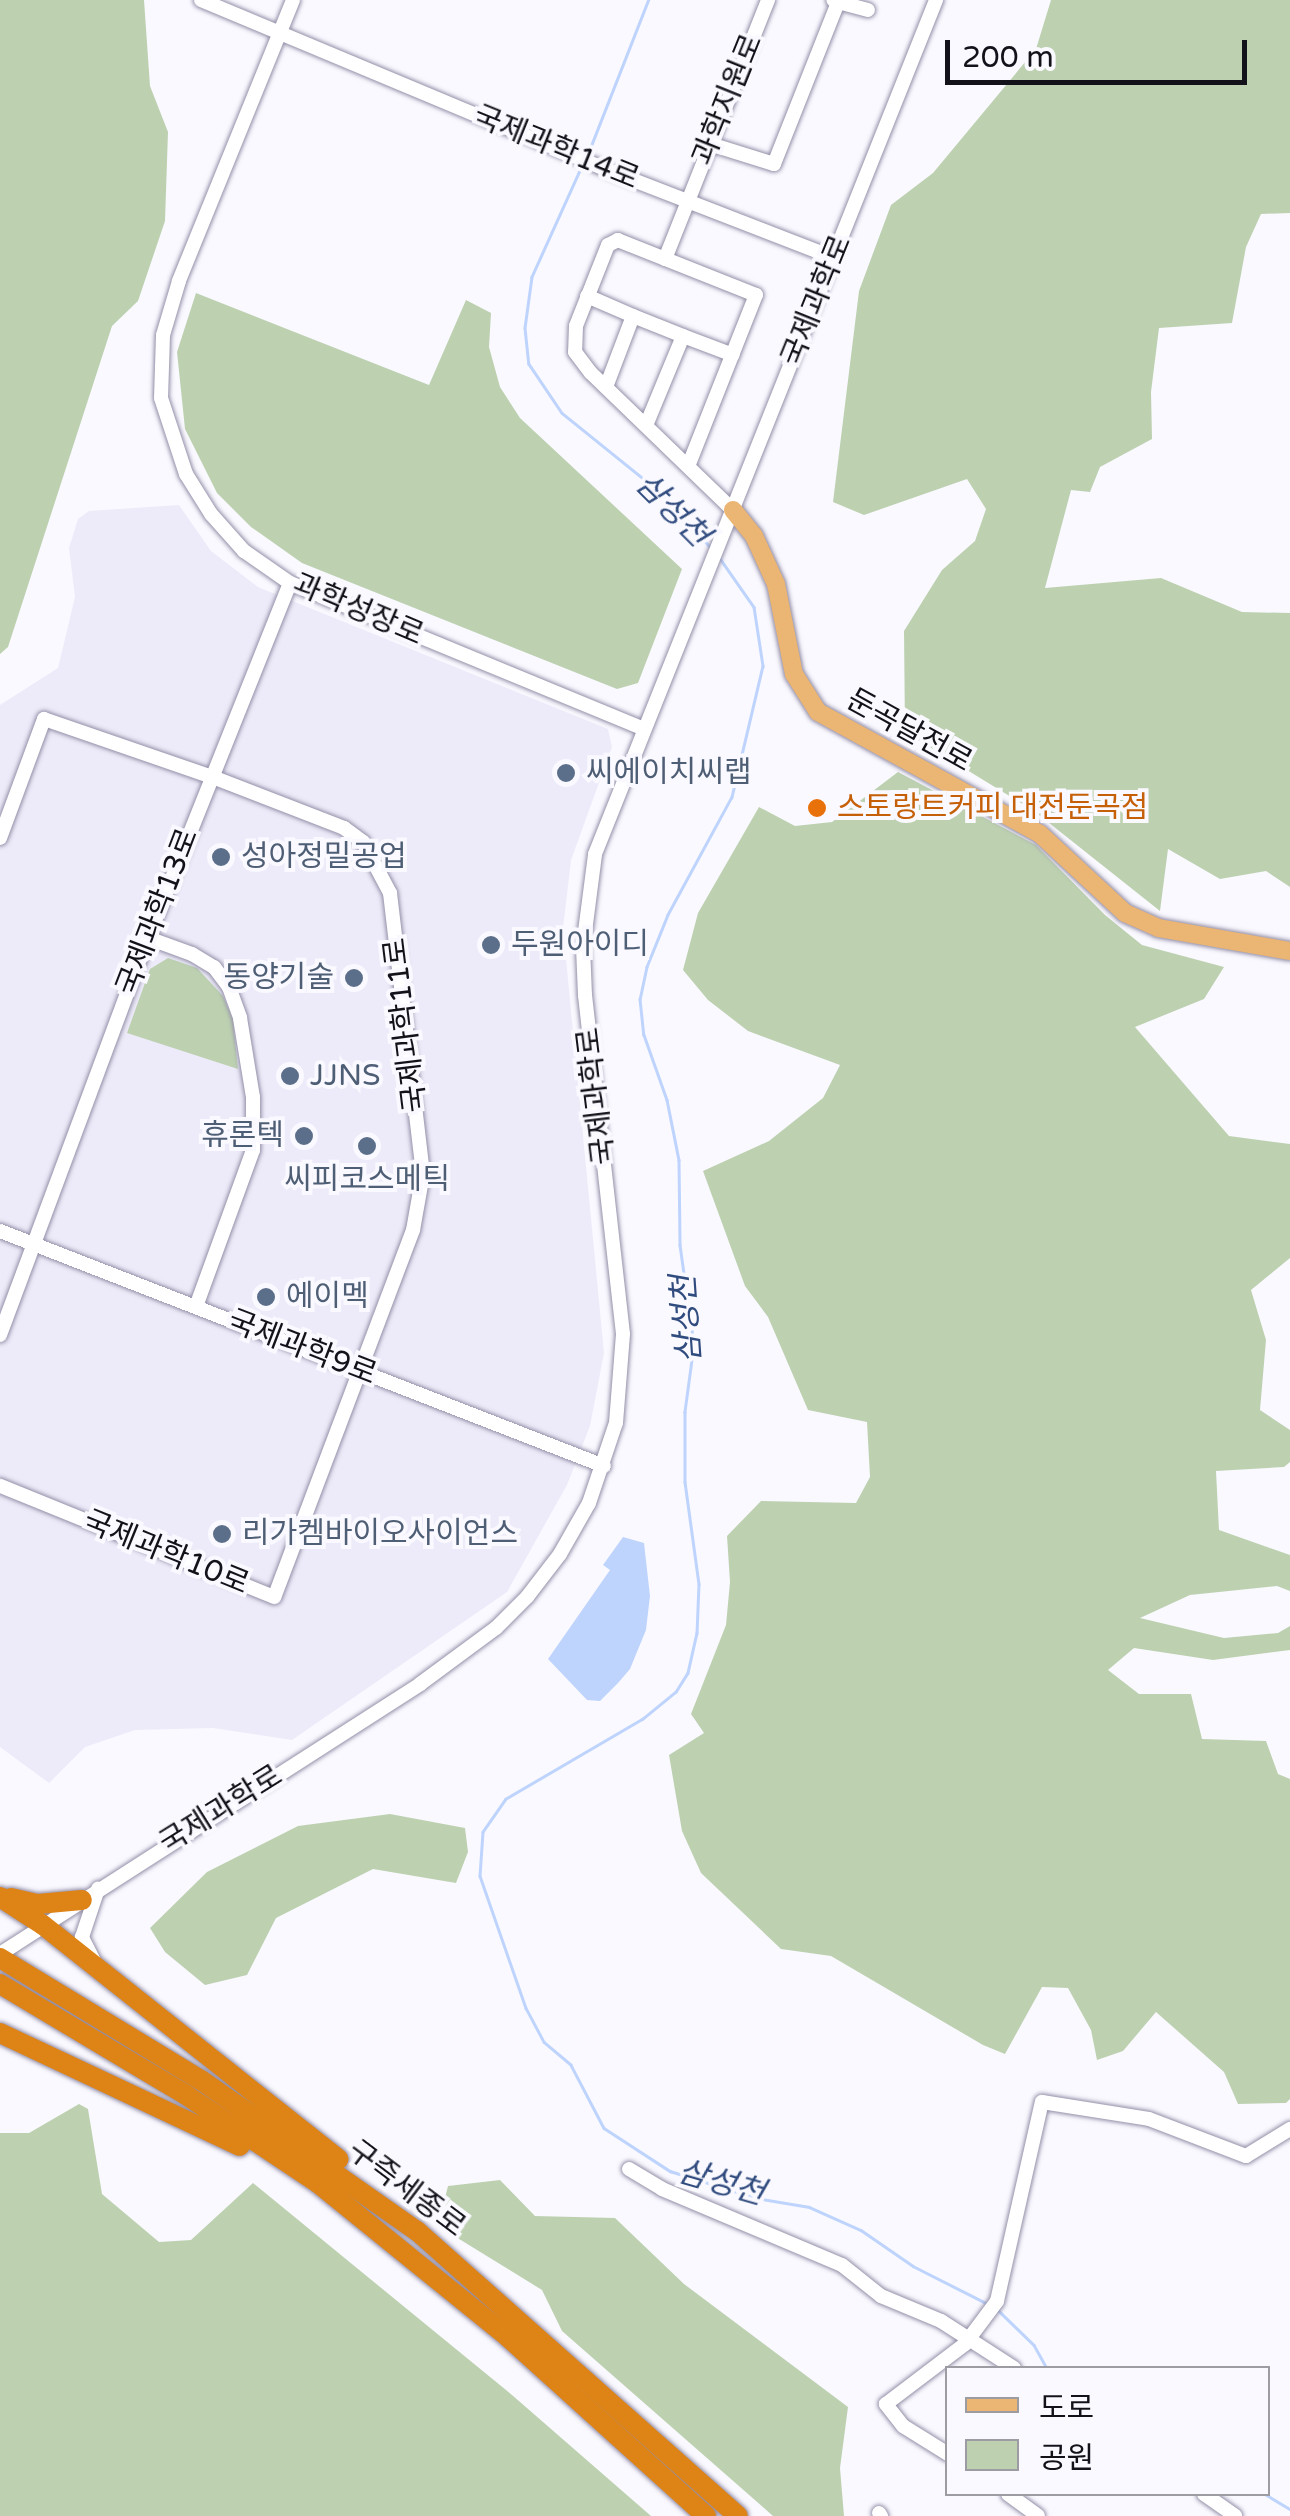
<!DOCTYPE html>
<meta charset="utf-8">
<style>
body{margin:0}
#map{position:relative;width:1290px;height:2516px;overflow:hidden;background:#faf9ff;font-family:"Varela Round","Noto Sans KR",sans-serif}
div>[style]{position:absolute}
[style*='--x']{left:calc(var(--x)*1px);top:calc(var(--y)*1px);width:calc(var(--w)*1px);rotate:calc(var(--a)*1deg)}
.built>*{inset:0;background:#edebf9}
.green>*{inset:0;background:#bdd1b1}
.water>*{inset:0;background:#bed4fd}
.stream>*{height:2.5px;margin:-1.25px;padding:0 1.25px;transform-origin:1.25px;border-radius:1.25px;background:#bed4fd}
.roads{filter:drop-shadow(0 0 2px #938fa8) drop-shadow(0 0 2px #938fa8)}
.minor>*{height:14px;margin:-7px;padding:0 7px;transform-origin:7px;border-radius:7px;background:#fff}
.major>*{height:18px;margin:-9px;padding:0 9px;transform-origin:9px;border-radius:9px;background:#ebb574}
.highway>*{height:20px;margin:-10px;padding:0 10px;transform-origin:10px;border-radius:10px;background:#de8417}
.dots>*{width:28px;height:28px;translate:-50% -50%;box-sizing:border-box;border:5px solid #faf9ff;border-radius:50%}
span{translate:-50% -50%;white-space:nowrap;text-align:center;line-height:1.15;-webkit-text-stroke:8px #faf9ff;paint-order:stroke}
.street-label{font-size:30px;color:#13111a}
.service-label{font-size:30px;color:#4e5e75}
.left{translate:0 -50%;text-align:left}
.right{translate:-100% -50%;text-align:right}
.food-label{font-size:30px;color:#c56008}
.water-label{font-size:32px;color:#304b7e;font-style:italic}
.legend{position:absolute;left:945px;top:2366px;width:325px;height:130px;box-sizing:border-box;background:#faf9ff;border:2px solid #9e9ca3;margin:0;padding:12px 18px;list-style:none;font-size:30px;color:#13111a}
.legend li{display:flex;align-items:center;gap:20px;height:50px}
.legend b{width:50px;border:2px solid #9e9ca3}
.scale{position:absolute;left:945px;top:40px;width:302px;height:45px;box-sizing:border-box;border:5px solid #13111a;border-top:0;padding-left:12px;font-size:30px;line-height:35px;white-space:nowrap;color:#13111a;-webkit-text-stroke:8px #faf9ff;paint-order:stroke}
</style>
<div id="map">
<div class="built">
<i style="clip-path:polygon(179px 505px,211px 551px,258px 587px,608px 729px,612px 747px,571px 860px,563px 928px,604px 1353px,590px 1426px,567px 1485px,507px 1592px,292px 1740px,213px 1728px,135px 1730px,85px 1747px,49px 1783px,0 1747px,0 705px,58px 668px,75px 597px,69px 548px,78px 519px,89px 511px)"></i>
</div>
<div class="green">
<i style="clip-path:polygon(0 0,144px 0,150px 86px,168px 132px,165px 221px,138px 301px,112px 326px,8px 647px,0 654px)"></i>
<i style="clip-path:polygon(1051px 0,1290px 0,1290px 213px,1261px 214px,1246px 247px,1232px 323px,1159px 328px,1151px 392px,1152px 439px,1100px 467px,1090px 492px,1071px 490px,1045px 588px,1161px 578px,1242px 612px,1290px 613px,1290px 887px,1266px 871px,1220px 879px,1168px 849px,1160px 911px,1034px 811px,905px 732px,904px 631px,942px 570px,975px 541px,986px 509px,967px 479px,864px 515px,833px 502px,859px 291px,891px 205px,933px 173px,1036px 49px)"></i>
<i style="clip-path:polygon(196px 293px,429px 385px,466px 300px,491px 313px,489px 347px,500px 387px,520px 418px,682px 569px,638px 683px,617px 689px,302px 563px,251px 527px,217px 493px,185px 429px,177px 352px)"></i>
<i style="clip-path:polygon(898px 772px,1036px 845px,1105px 915px,1142px 945px,1224px 967px,1204px 999px,1135px 1027px,1229px 1136px,1290px 1144px,1290px 1258px,1251px 1290px,1266px 1340px,1260px 1410px,1290px 1430px,1290px 1462px,1284px 1467px,1216px 1471px,1219px 1530px,1290px 1555px,1290px 1591px,1277px 1586px,1190px 1595px,1140px 1618px,1224px 1638px,1278px 1633px,1290px 1626px,1290px 1650px,1213px 1660px,1134px 1648px,1108px 1670px,1139px 1694px,1191px 1694px,1202px 1739px,1266px 1741px,1278px 1774px,1290px 1779px,1290px 2099px,1286px 2103px,1238px 2104px,1224px 2072px,1156px 2012px,1123px 2051px,1097px 2060px,1091px 2030px,1068px 1988px,1042px 1987px,1005px 2054px,983px 2045px,831px 1956px,781px 1949px,701px 1873px,682px 1831px,669px 1755px,704px 1733px,691px 1714px,726px 1625px,730px 1582px,727px 1536px,761px 1501px,856px 1503px,870px 1477px,867px 1422px,808px 1410px,768px 1317px,745px 1286px,703px 1171px,769px 1141px,823px 1098px,840px 1065px,748px 1031px,708px 1000px,683px 970px,698px 913px,759px 807px,795px 826px,832px 822px)"></i>
<i style="clip-path:polygon(168px 958px,197px 968px,223px 996px,233px 1020px,238px 1069px,127px 1033px,150px 969px)"></i>
<i style="clip-path:polygon(390px 1814px,465px 1828px,468px 1852px,456px 1883px,373px 1869px,276px 1918px,247px 1975px,205px 1985px,165px 1952px,150px 1928px,207px 1872px,298px 1826px)"></i>
<i style="clip-path:polygon(79px 2104px,88px 2109px,102px 2194px,159px 2242px,191px 2240px,253px 2183px,512px 2395px,651px 2516px,0 2516px,0 2133px,29px 2133px)"></i>
<i style="clip-path:polygon(500px 2180px,535px 2216px,615px 2218px,684px 2284px,848px 2407px,840px 2468px,844px 2516px,773px 2516px,562px 2331px,542px 2290px,438px 2226px,448px 2186px)"></i>
</div>
<div class="water">
<i style="clip-path:polygon(623px 1537px,644px 1543px,650px 1596px,646px 1630px,630px 1669px,618px 1683px,600px 1701px,587px 1700px,548px 1659px,610px 1570px,603px 1565px)"></i>
</div>
<div class="stream">
<i style="--x:587;--y:156;--w:168;--a:-68.6"></i>
<i style="--x:583;--y:164;--w:124;--a:114.3"></i>
<i style="--x:532;--y:277;--w:51;--a:97.8"></i>
<i style="--x:525;--y:328;--w:36;--a:84"></i>
<i style="--x:529;--y:364;--w:59;--a:56"></i>
<i style="--x:562;--y:413;--w:140;--a:38.9"></i>
<i style="--x:671;--y:501;--w:60;--a:49.7"></i>
<i style="--x:719;--y:557;--w:61;--a:55"></i>
<i style="--x:754;--y:607;--w:60;--a:81.3"></i>
<i style="--x:763;--y:666;--w:135;--a:103.3"></i>
<i style="--x:732;--y:797;--w:134;--a:118.5"></i>
<i style="--x:668;--y:915;--w:56;--a:112"></i>
<i style="--x:647;--y:967;--w:33;--a:102"></i>
<i style="--x:640;--y:999;--w:36;--a:84"></i>
<i style="--x:644;--y:1035;--w:69;--a:70.5"></i>
<i style="--x:667;--y:1100;--w:61;--a:78.7"></i>
<i style="--x:679;--y:1160;--w:85;--a:89.3"></i>
<i style="--x:680;--y:1245;--w:101;--a:82"></i>
<i style="--x:694;--y:1345;--w:68;--a:97.7"></i>
<i style="--x:685;--y:1412;--w:70;--a:90"></i>
<i style="--x:685;--y:1482;--w:103;--a:82.2"></i>
<i style="--x:699;--y:1584;--w:49;--a:92.3"></i>
<i style="--x:697;--y:1633;--w:41;--a:102.7"></i>
<i style="--x:688;--y:1673;--w:22;--a:122"></i>
<i style="--x:676;--y:1692;--w:43;--a:140.7"></i>
<i style="--x:643;--y:1719;--w:159;--a:149.7"></i>
<i style="--x:506;--y:1799;--w:40;--a:124.9"></i>
<i style="--x:483;--y:1832;--w:44;--a:93.9"></i>
<i style="--x:480;--y:1876;--w:140;--a:70.8"></i>
<i style="--x:526;--y:2008;--w:38;--a:62"></i>
<i style="--x:544;--y:2042;--w:35;--a:40"></i>
<i style="--x:571;--y:2065;--w:71;--a:62.4"></i>
<i style="--x:604;--y:2128;--w:79;--a:33.1"></i>
<i style="--x:670;--y:2171;--w:90;--a:17.4"></i>
<i style="--x:756;--y:2198;--w:54;--a:9.6"></i>
<i style="--x:809;--y:2207;--w:57;--a:23.9"></i>
<i style="--x:861;--y:2230;--w:63;--a:34.7"></i>
<i style="--x:913;--y:2266;--w:84;--a:26.9"></i>
<i style="--x:999;--y:2311;--w:49;--a:44.2"></i>
<i style="--x:1034;--y:2345;--w:26;--a:61"></i>
<i style="--x:1265;--y:2494;--w:29;--a:31"></i>
</div>
<div class="roads">
<div class="minor">
<i style="--x:201;--y:0;--w:443;--a:22.7"></i>
<i style="--x:610;--y:171;--w:240;--a:21.2"></i>
<i style="--x:293;--y:0;--w:303;--a:112.1"></i>
<i style="--x:179;--y:281;--w:56;--a:106.5"></i>
<i style="--x:163;--y:335;--w:63;--a:91.8"></i>
<i style="--x:161;--y:398;--w:80;--a:71.8"></i>
<i style="--x:186;--y:474;--w:47;--a:58"></i>
<i style="--x:211;--y:514;--w:50;--a:48.3"></i>
<i style="--x:244;--y:551;--w:56;--a:34.8"></i>
<i style="--x:290;--y:583;--w:383;--a:22.4"></i>
<i style="--x:838;--y:2;--w:31;--a:15"></i>
<i style="--x:710;--y:144;--w:67;--a:17.4"></i>
<i style="--x:774;--y:164;--w:174;--a:-68.4"></i>
<i style="--x:838;--y:2;--w:5;--a:-158"></i>
<i style="--x:665;--y:259;--w:279;--a:-68.3"></i>
<i style="--x:587;--y:296;--w:50;--a:23.5"></i>
<i style="--x:633;--y:316;--w:76;--a:110.8"></i>
<i style="--x:633;--y:316;--w:54;--a:21.8"></i>
<i style="--x:647;--y:423;--w:94;--a:-67.5"></i>
<i style="--x:683;--y:336;--w:53;--a:20.8"></i>
<i style="--x:689;--y:464;--w:182;--a:-68.4"></i>
<i style="--x:756;--y:295;--w:149;--a:-158.3"></i>
<i style="--x:618;--y:240;--w:11;--a:153"></i>
<i style="--x:608;--y:245;--w:87;--a:111.6"></i>
<i style="--x:576;--y:326;--w:26;--a:92"></i>
<i style="--x:575;--y:352;--w:26;--a:53"></i>
<i style="--x:591;--y:373;--w:197;--a:44"></i>
<i style="--x:0;--y:838;--w:127;--a:-69.7"></i>
<i style="--x:44;--y:719;--w:176;--a:19"></i>
<i style="--x:210;--y:776;--w:144;--a:21.2"></i>
<i style="--x:344;--y:828;--w:24;--a:36"></i>
<i style="--x:363;--y:842;--w:58;--a:62.1"></i>
<i style="--x:390;--y:893;--w:283;--a:83.3"></i>
<i style="--x:423;--y:1174;--w:57;--a:100.1"></i>
<i style="--x:413;--y:1230;--w:392;--a:110.7"></i>
<i style="--x:274;--y:1597;--w:296;--a:-157.9"></i>
<i style="--x:148;--y:938;--w:47;--a:20"></i>
<i style="--x:192;--y:954;--w:26;--a:31"></i>
<i style="--x:214;--y:967;--w:25;--a:53"></i>
<i style="--x:229;--y:987;--w:33;--a:70"></i>
<i style="--x:240;--y:1018;--w:80;--a:80.7"></i>
<i style="--x:253;--y:1097;--w:53;--a:90"></i>
<i style="--x:253;--y:1150;--w:167;--a:110"></i>
<i style="--x:0;--y:1231;--w:648;--a:21.26"></i>
<i style="--x:0;--y:1335;--w:424;--a:-69.6"></i>
<i style="--x:148;--y:938;--w:382;--a:-68.2"></i>
<i style="--x:0;--y:1954;--w:499;--a:-32.7"></i>
<i style="--x:420;--y:1684;--w:94;--a:-36.4"></i>
<i style="--x:496;--y:1628;--w:44;--a:-45"></i>
<i style="--x:527;--y:1597;--w:54;--a:-52.5"></i>
<i style="--x:560;--y:1554;--w:59;--a:-60.4"></i>
<i style="--x:589;--y:1503;--w:84;--a:-71.4"></i>
<i style="--x:616;--y:1423;--w:89;--a:-85.5"></i>
<i style="--x:623;--y:1334;--w:341;--a:-96.4"></i>
<i style="--x:585;--y:995;--w:48;--a:-92.4"></i>
<i style="--x:583;--y:947;--w:94;--a:-82.6"></i>
<i style="--x:595;--y:854;--w:920;--a:-68.23"></i>
<i style="--x:94;--y:1961;--w:27;--a:-117"></i>
<i style="--x:82;--y:1937;--w:51;--a:-71.6"></i>
<i style="--x:629;--y:2169;--w:39;--a:31"></i>
<i style="--x:662;--y:2189;--w:195;--a:22.9"></i>
<i style="--x:842;--y:2265;--w:50;--a:38.5"></i>
<i style="--x:881;--y:2296;--w:65;--a:22.6"></i>
<i style="--x:941;--y:2321;--w:87;--a:32.8"></i>
<i style="--x:948;--y:2454;--w:53;--a:-148.1"></i>
<i style="--x:903;--y:2426;--w:28;--a:-128"></i>
<i style="--x:886;--y:2404;--w:99;--a:-37.2"></i>
<i style="--x:965;--y:2344;--w:54;--a:-53.3"></i>
<i style="--x:997;--y:2301;--w:204;--a:-77.3"></i>
<i style="--x:1042;--y:2102;--w:108;--a:9"></i>
<i style="--x:1149;--y:2119;--w:104;--a:20.9"></i>
<i style="--x:1246;--y:2156;--w:52;--a:-31.5"></i>
<i style="--x:1008;--y:2494;--w:37;--a:36"></i>
<i style="--x:1204;--y:2494;--w:38;--a:35"></i>
<i style="--x:879;--y:2513;--w:4;--a:56"></i>
</div>
<div class="major">
<i style="--x:733;--y:510;--w:33;--a:51"></i>
<i style="--x:754;--y:536;--w:53;--a:65.4"></i>
<i style="--x:776;--y:584;--w:92;--a:78.7"></i>
<i style="--x:794;--y:674;--w:45;--a:57.7"></i>
<i style="--x:818;--y:712;--w:253;--a:28.8"></i>
<i style="--x:1040;--y:834;--w:116;--a:42.9"></i>
<i style="--x:1125;--y:913;--w:36;--a:24"></i>
<i style="--x:1158;--y:928;--w:134;--a:9.9"></i>
</div>
<div class="highway">
<i style="--x:0;--y:1897;--w:51;--a:33.1"></i>
<i style="--x:43;--y:1925;--w:377;--a:38.4"></i>
<i style="--x:11;--y:1898;--w:28;--a:13"></i>
<i style="--x:38;--y:1904;--w:44;--a:-5.2"></i>
<i style="--x:0;--y:1958;--w:235;--a:31.3"></i>
<i style="--x:201;--y:2080;--w:264;--a:35"></i>
<i style="--x:417;--y:2231;--w:429;--a:41.6"></i>
<i style="--x:0;--y:1984;--w:217;--a:30.8"></i>
<i style="--x:186;--y:2095;--w:159;--a:33.7"></i>
<i style="--x:318;--y:2183;--w:245;--a:39"></i>
<i style="--x:508;--y:2337;--w:267;--a:42.1"></i>
<i style="--x:0;--y:2033;--w:265;--a:25.2"></i>
</div>
</div>
<div class="dots">
<i style="left:566px;top:773px;background:#5c6f8a"></i>
<i style="left:817px;top:808px;background:#e8710a"></i>
<i style="left:221px;top:857px;background:#5c6f8a"></i>
<i style="left:491px;top:945px;background:#5c6f8a"></i>
<i style="left:354px;top:978px;background:#5c6f8a"></i>
<i style="left:290px;top:1076px;background:#5c6f8a"></i>
<i style="left:304px;top:1136px;background:#5c6f8a"></i>
<i style="left:367px;top:1146px;background:#5c6f8a"></i>
<i style="left:266px;top:1297px;background:#5c6f8a"></i>
<i style="left:222px;top:1534px;background:#5c6f8a"></i>
</div>
<div class="street-label">
<span style="left:728px;top:100px;rotate:-68deg">과학지원로</span>
<span style="left:556px;top:148px;rotate:22deg">국제과학14로</span>
<span style="left:817px;top:301px;rotate:-68deg">국제과학로</span>
<span style="left:358px;top:610px;rotate:23deg">과학성장로</span>
<span style="left:909px;top:731px;rotate:29deg">둔곡달전로</span>
<span style="left:158px;top:912px;rotate:-69deg">국제과학13로</span>
<span style="left:406px;top:1025px;rotate:-97deg">국제과학11로</span>
<span style="left:597px;top:1096px;rotate:-97deg">국제과학로</span>
<span style="left:302px;top:1348px;rotate:21deg">국제과학9로</span>
<span style="left:166px;top:1553px;rotate:22deg">국제과학10로</span>
<span style="left:221px;top:1810px;rotate:-32deg">국제과학로</span>
<span style="left:406px;top:2189px;rotate:37deg">구즉세종로</span>
</div>
<div class="service-label">
<span class="left" style="left:586px;top:773px">씨에이치씨랩</span>
<span class="left" style="left:241px;top:857px">성아정밀공업</span>
<span class="left" style="left:511px;top:945px">두원아이디</span>
<span class="right" style="left:334px;top:978px">동양기술</span>
<span class="left" style="left:310px;top:1076px">JJNS</span>
<span class="right" style="left:284px;top:1136px">휴론텍</span>
<span style="left:367px;top:1180px">씨피코스메틱</span>
<span class="left" style="left:286px;top:1297px">에이멕</span>
<span class="left" style="left:242px;top:1534px">리가켐바이오사이언스</span>
</div>
<div class="food-label">
<span class="left" style="left:837px;top:808px">스토랑트커피 대전둔곡점</span>
</div>
<div class="water-label">
<span style="left:672px;top:510px;rotate:45deg">삼성천</span>
<span style="left:687px;top:1319px;rotate:-94deg">삼성천</span>
<span style="left:721px;top:2183px;rotate:16deg">삼성천</span>
</div>
<ul class="legend">
<li><b style="height:12px;background:#ebb574"></b>도로</li>
<li><b style="height:28px;background:#bdd1b1"></b>공원</li>
</ul>
<div class="scale">200 m</div>
</div>
